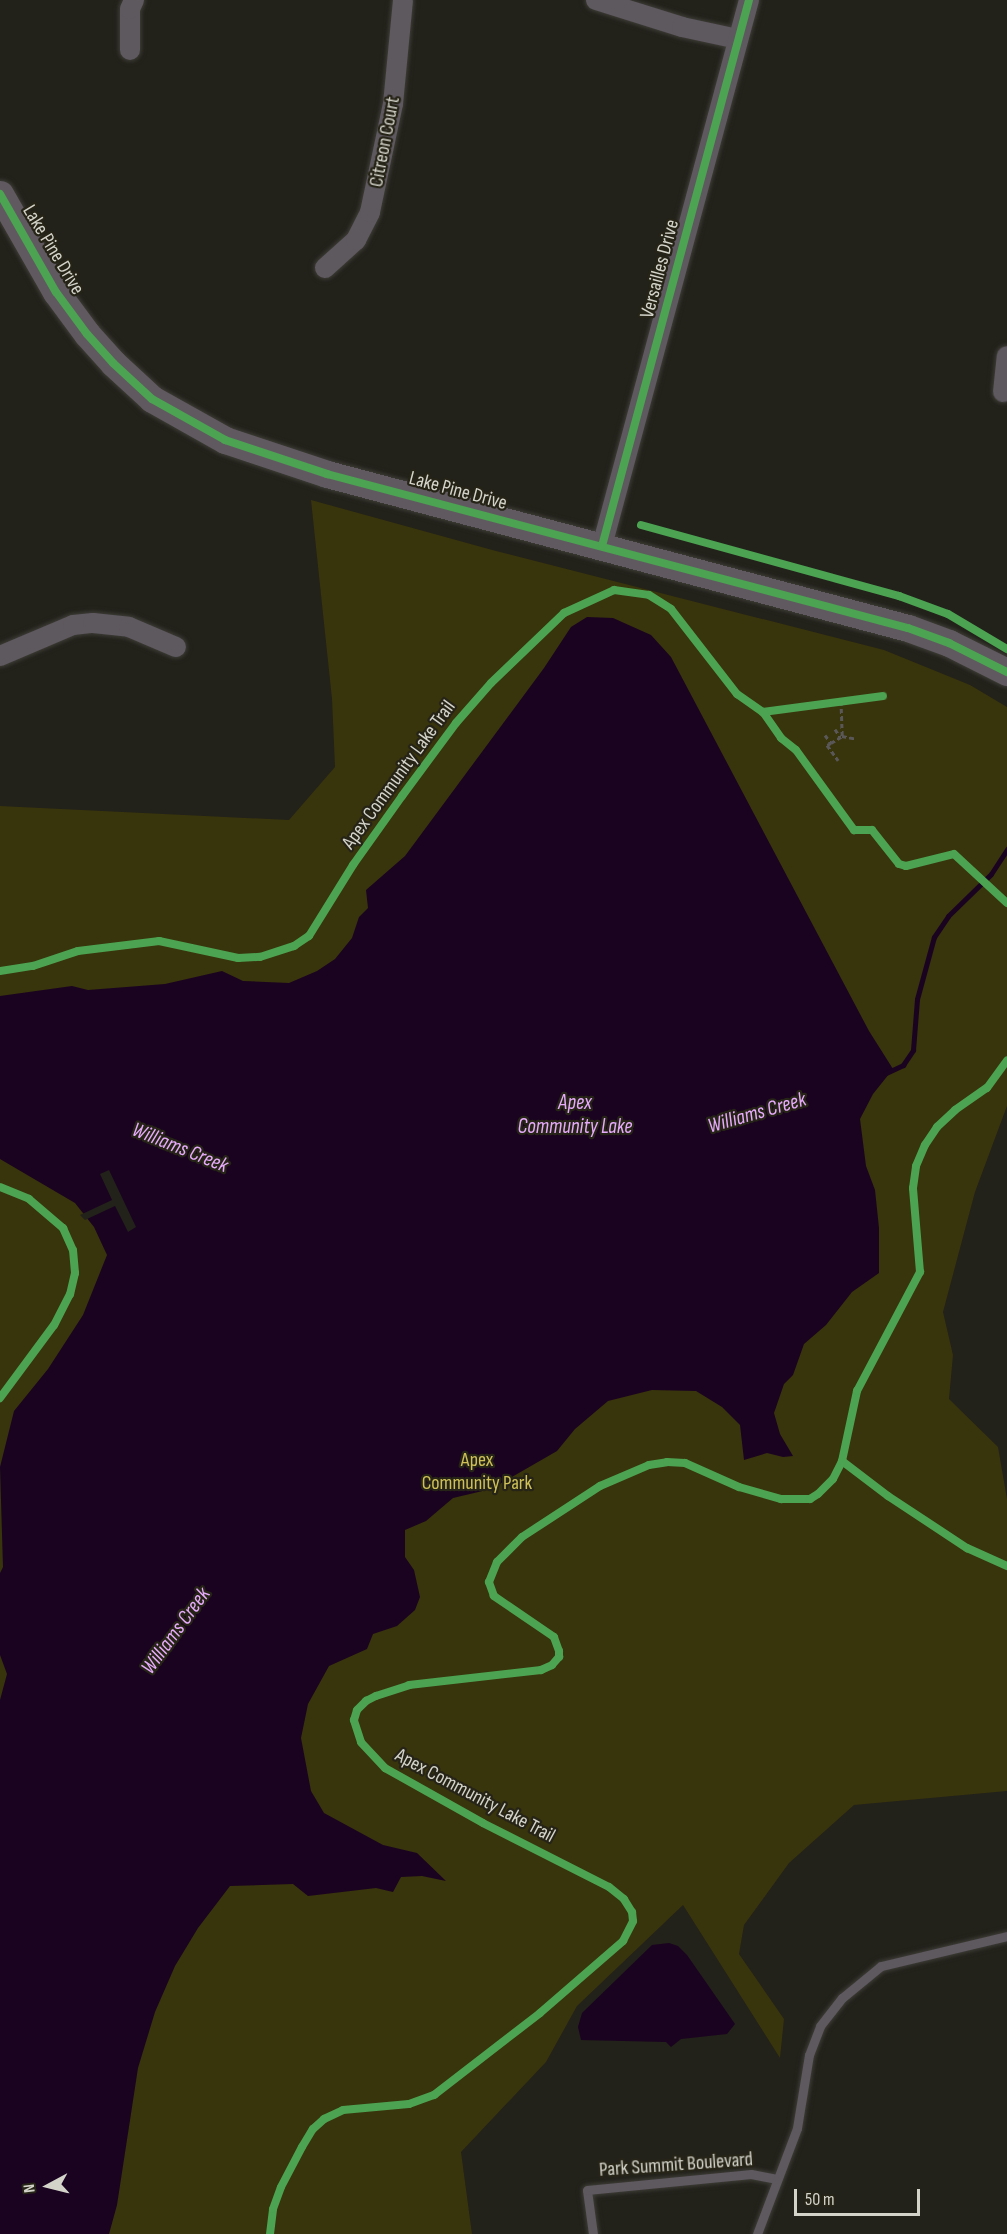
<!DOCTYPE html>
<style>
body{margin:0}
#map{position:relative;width:1007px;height:2234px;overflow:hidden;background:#22211a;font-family:"Sofia Sans Condensed",sans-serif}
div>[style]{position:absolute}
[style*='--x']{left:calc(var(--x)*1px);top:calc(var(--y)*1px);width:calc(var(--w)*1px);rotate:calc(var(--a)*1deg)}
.green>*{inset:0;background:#38340c}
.water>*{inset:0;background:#1a0320}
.pier>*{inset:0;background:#22211a}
.stream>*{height:5px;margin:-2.5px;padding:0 2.5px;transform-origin:2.5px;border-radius:2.5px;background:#1a0320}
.path>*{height:3px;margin-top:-1.5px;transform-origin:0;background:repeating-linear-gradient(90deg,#5a5758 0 4.5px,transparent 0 7.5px)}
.roads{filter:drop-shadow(0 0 2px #3e3d37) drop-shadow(0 0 2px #3e3d37)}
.lane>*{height:9px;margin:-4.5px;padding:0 4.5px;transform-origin:4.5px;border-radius:4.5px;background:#5e585f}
.street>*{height:20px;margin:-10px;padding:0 10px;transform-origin:10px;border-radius:10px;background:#5e585f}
.secondary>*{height:27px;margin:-13.5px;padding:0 13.5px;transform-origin:13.5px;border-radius:13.5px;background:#605a60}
.cycleway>*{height:8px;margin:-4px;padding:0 4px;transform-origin:4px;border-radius:4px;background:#4ca352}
span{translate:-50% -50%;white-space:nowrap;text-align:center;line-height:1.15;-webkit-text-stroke:4.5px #262417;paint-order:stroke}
.street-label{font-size:20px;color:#d4d3ca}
.park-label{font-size:20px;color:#cfc157}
.water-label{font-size:21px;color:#e7abfc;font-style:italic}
.north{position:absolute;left:18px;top:2156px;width:60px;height:60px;-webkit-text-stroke:4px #262417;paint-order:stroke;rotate:263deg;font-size:16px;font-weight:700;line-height:24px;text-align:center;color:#d4d3ca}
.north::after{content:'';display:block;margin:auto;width:21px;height:27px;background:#d4d3ca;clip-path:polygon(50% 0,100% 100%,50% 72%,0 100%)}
.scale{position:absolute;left:794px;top:2189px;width:126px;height:27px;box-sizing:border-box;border:3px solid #d4d3ca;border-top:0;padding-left:8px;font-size:18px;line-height:21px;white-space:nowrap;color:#d4d3ca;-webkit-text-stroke:4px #262417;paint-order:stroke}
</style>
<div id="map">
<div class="green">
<i style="clip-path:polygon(311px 500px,496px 551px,884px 650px,970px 685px,1007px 707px,1007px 1106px,975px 1192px,943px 1312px,953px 1355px,949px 1399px,998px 1447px,1007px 1499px,1007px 1791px,854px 1805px,789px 1863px,744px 1925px,739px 1954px,784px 2019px,780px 2058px,683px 1905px,577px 2006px,546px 2062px,461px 2152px,472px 2234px,0 2234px,0 806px,289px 820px,335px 767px,332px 699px)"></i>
</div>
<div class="water">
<i style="clip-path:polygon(587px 617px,613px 618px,651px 635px,671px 657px,869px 1031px,893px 1069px,873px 1094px,860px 1119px,866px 1166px,875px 1190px,879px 1228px,879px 1273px,852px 1292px,826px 1325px,804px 1344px,793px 1375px,784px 1384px,774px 1413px,780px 1434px,793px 1456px,783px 1457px,767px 1453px,744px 1460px,740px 1425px,722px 1407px,696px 1391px,652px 1390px,608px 1401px,575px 1429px,557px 1451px,491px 1489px,453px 1498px,426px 1521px,405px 1530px,405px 1557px,414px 1570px,420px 1597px,415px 1610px,397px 1626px,373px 1634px,367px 1649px,329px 1666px,308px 1704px,301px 1738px,311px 1791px,324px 1813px,383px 1845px,417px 1853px,446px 1881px,422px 1876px,401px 1877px,393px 1892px,376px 1888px,308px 1896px,293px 1884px,230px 1886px,198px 1928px,175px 1966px,155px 2012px,138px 2068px,117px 2205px,109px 2234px,0 2234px,0 1700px,7px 1674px,0 1655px,0 1573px,3px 1567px,0 1467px,14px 1411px,48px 1369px,83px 1315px,107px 1255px,94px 1227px,75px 1203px,0 1159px,0 996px,72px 986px,88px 990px,165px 984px,222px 971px,243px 981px,289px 983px,317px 971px,335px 959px,352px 938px,359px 917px,368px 908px,366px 890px,405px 856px,544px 668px,571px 627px)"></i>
<i style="clip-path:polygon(669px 1943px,678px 1946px,687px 1955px,735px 2024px,727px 2034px,681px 2039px,671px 2047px,666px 2042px,581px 2040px,578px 2027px,582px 2013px,652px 1945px)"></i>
</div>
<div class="pier">
<i style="clip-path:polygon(109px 1170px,136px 1227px,128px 1232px,115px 1206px,85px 1220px,80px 1215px,112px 1200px,100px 1174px)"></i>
</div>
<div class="stream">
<i style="--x:886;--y:1073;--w:19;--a:-25"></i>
<i style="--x:903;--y:1065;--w:18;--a:-56"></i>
<i style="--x:913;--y:1050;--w:51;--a:-85.5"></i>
<i style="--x:917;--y:999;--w:64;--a:-74.7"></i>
<i style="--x:934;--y:937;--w:25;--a:-56"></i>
<i style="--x:948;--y:916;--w:60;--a:-44.3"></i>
<i style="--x:991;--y:874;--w:30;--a:-57"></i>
</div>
<div class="path">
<i style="--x:841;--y:701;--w:35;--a:88"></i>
<i style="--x:835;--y:729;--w:9;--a:58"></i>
<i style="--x:825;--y:735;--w:10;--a:53"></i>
<i style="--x:831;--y:743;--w:13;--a:-32"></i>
<i style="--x:842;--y:736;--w:15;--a:11"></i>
<i style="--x:831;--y:743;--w:4;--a:153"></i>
<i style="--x:827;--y:745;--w:19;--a:54"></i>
</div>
<div class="roads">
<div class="lane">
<i style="--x:593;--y:2234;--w:44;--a:-97.8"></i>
<i style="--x:587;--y:2190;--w:165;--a:-5.6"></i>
<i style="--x:751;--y:2174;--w:25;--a:11"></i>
<i style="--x:757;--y:2234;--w:113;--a:-69.3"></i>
<i style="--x:797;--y:2128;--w:74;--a:-80.7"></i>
<i style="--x:809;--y:2055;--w:31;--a:-69"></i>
<i style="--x:820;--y:2026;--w:36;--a:-52"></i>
<i style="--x:842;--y:1998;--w:50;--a:-39.4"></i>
<i style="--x:881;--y:1966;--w:130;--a:-13.4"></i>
</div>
<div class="street">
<i style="--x:596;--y:0;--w:90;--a:17.4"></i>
<i style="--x:682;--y:27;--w:57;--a:12.1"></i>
<i style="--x:130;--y:50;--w:41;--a:-90"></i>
<i style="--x:130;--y:9;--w:10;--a:-66"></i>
<i style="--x:325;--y:268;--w:42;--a:-42.1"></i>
<i style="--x:356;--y:240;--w:31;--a:-63"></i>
<i style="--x:370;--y:212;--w:110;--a:-78"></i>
<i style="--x:393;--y:104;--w:104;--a:-84.5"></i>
<i style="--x:1003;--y:392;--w:36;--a:-84"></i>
<i style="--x:602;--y:546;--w:565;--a:-74.93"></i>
<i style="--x:0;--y:656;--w:79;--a:-23"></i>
<i style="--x:73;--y:625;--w:20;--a:-6"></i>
<i style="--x:93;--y:623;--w:36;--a:6"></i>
<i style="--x:129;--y:627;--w:51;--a:23.1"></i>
</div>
<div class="secondary">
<i style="--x:0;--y:194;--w:113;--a:60.3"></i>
<i style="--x:56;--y:292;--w:52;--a:53.6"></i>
<i style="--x:87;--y:334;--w:39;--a:48"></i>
<i style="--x:113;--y:363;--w:53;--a:42.7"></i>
<i style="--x:152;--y:399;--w:84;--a:29.3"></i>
<i style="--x:225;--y:440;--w:108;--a:18.4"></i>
<i style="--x:327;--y:474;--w:601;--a:14.85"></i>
<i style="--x:908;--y:628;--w:44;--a:20.1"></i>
<i style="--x:949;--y:643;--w:65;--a:26.6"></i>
</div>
</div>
<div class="cycleway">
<i style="--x:0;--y:194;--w:113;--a:60.3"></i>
<i style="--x:56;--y:292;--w:52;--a:53.6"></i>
<i style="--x:87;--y:334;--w:39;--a:48"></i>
<i style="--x:113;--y:363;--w:53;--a:42.7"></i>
<i style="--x:152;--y:399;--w:84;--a:29.3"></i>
<i style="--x:225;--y:440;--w:108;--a:18.4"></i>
<i style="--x:327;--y:474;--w:601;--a:14.85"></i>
<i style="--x:908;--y:628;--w:44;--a:20.1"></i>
<i style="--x:949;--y:643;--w:65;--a:26.6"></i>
<i style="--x:641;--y:525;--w:268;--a:15.4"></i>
<i style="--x:899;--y:596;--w:52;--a:20.2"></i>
<i style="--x:948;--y:614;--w:69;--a:30.7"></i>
<i style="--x:602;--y:546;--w:565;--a:-74.93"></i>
<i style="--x:763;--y:712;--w:121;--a:-7.6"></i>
<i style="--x:0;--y:971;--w:33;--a:-9"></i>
<i style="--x:33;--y:966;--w:47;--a:-18.4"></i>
<i style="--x:78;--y:951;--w:82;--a:-7"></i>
<i style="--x:159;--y:941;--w:81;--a:12.1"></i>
<i style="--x:238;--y:958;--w:22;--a:-3"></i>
<i style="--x:260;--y:957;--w:36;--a:-18"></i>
<i style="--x:294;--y:946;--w:18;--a:-34"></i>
<i style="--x:309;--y:936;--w:84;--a:-58.2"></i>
<i style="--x:353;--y:865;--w:85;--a:-54.6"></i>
<i style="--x:402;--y:796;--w:91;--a:-53.5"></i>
<i style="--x:456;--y:723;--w:53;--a:-48.8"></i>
<i style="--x:491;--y:683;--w:101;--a:-43.8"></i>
<i style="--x:564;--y:613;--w:55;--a:-24.7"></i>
<i style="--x:614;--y:590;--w:35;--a:8"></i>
<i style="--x:649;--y:595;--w:26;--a:32"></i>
<i style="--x:671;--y:609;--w:108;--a:52.2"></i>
<i style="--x:737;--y:694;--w:32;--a:35"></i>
<i style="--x:763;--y:712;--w:32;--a:55"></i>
<i style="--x:781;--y:738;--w:19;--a:39"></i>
<i style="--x:796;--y:750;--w:99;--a:54.1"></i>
<i style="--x:854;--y:830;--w:18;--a:0"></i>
<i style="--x:872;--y:830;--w:43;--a:51.5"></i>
<i style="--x:899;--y:864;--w:7;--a:16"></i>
<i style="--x:906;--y:866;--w:49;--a:-14"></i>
<i style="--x:954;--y:854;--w:72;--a:42.8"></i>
<i style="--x:0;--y:1187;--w:31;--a:22"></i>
<i style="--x:29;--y:1199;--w:45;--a:40.5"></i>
<i style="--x:63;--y:1228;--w:24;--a:66"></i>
<i style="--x:73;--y:1250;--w:23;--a:85"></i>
<i style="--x:75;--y:1273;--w:22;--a:103"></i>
<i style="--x:70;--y:1294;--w:35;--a:117"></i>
<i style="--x:54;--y:1325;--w:91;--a:126.5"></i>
<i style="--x:842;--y:1461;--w:58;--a:37.3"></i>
<i style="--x:888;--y:1496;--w:95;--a:33.4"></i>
<i style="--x:967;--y:1548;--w:44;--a:24.2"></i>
<i style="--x:270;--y:2234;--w:25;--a:-83"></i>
<i style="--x:273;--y:2209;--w:23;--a:-70"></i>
<i style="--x:281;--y:2187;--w:45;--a:-62.3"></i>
<i style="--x:302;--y:2147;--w:21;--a:-59"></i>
<i style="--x:313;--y:2129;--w:15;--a:-42"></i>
<i style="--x:324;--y:2119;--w:21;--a:-25"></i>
<i style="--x:343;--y:2110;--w:66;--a:-5.2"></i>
<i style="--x:409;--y:2104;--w:27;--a:-20"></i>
<i style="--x:434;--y:2095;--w:134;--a:-37.7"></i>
<i style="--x:540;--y:2013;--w:110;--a:-40.9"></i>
<i style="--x:623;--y:1941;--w:22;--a:-63"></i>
<i style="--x:633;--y:1921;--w:9;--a:-96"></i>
<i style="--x:632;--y:1912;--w:15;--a:-122"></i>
<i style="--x:624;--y:1899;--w:19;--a:-141"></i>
<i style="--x:609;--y:1887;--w:141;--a:-153.1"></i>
<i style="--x:483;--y:1823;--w:112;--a:-150.7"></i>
<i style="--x:385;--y:1768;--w:35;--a:-133"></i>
<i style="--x:361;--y:1742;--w:23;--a:-108"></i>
<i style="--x:354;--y:1720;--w:10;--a:-73"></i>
<i style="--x:357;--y:1710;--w:13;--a:-45"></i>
<i style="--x:366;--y:1701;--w:11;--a:-27"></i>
<i style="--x:376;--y:1696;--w:35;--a:-18"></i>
<i style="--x:409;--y:1685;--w:133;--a:-6.5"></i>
<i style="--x:541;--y:1670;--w:12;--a:-24"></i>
<i style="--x:552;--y:1665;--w:11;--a:-49"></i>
<i style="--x:559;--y:1657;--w:6;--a:-90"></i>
<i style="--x:559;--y:1651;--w:15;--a:-110"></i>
<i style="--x:554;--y:1637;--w:73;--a:-145.7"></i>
<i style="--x:494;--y:1596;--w:15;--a:-110"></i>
<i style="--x:489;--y:1582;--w:22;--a:-68"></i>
<i style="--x:497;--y:1562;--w:35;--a:-45"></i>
<i style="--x:522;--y:1537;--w:93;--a:-33.2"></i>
<i style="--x:600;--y:1486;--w:53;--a:-23.2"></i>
<i style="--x:649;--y:1465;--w:18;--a:-9"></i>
<i style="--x:667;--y:1462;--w:18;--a:3"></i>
<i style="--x:685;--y:1463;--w:59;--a:24"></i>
<i style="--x:739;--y:1487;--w:44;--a:15.9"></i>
<i style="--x:781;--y:1499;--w:29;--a:0"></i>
<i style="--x:810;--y:1499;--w:9;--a:-32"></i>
<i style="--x:818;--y:1494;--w:21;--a:-45"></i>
<i style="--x:833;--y:1479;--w:20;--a:-63"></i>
<i style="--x:842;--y:1461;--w:72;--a:-77.9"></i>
<i style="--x:857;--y:1391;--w:135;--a:-62.1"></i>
<i style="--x:920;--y:1272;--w:84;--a:-94.8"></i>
<i style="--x:913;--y:1188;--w:22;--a:-82"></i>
<i style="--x:916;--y:1166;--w:23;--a:-67"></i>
<i style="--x:925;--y:1145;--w:22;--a:-56"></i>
<i style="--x:937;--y:1127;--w:25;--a:-43"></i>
<i style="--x:955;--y:1110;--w:39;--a:-35"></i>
<i style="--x:987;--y:1088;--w:34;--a:-54"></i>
</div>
<div class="street-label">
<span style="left:385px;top:142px;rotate:-79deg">Citreon Court</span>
<span style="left:53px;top:250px;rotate:59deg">Lake Pine Drive</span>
<span style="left:660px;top:269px;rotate:-75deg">Versailles Drive</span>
<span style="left:458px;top:491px;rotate:15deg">Lake Pine Drive</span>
<span style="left:399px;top:775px;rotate:-54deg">Apex Community Lake Trail</span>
<span style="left:475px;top:1796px;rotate:28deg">Apex Community Lake Trail</span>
<span style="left:676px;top:2165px;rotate:-4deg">Park Summit Boulevard</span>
</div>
<div class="park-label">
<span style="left:477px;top:1472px">Apex<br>Community Park</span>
</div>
<div class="water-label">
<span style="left:575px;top:1115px">Apex<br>Community Lake</span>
<span style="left:757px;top:1113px;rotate:-16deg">Williams Creek</span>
<span style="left:180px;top:1148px;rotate:22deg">Williams Creek</span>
<span style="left:176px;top:1631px;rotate:-54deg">Williams Creek</span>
</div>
<div class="north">N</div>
<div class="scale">50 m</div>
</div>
